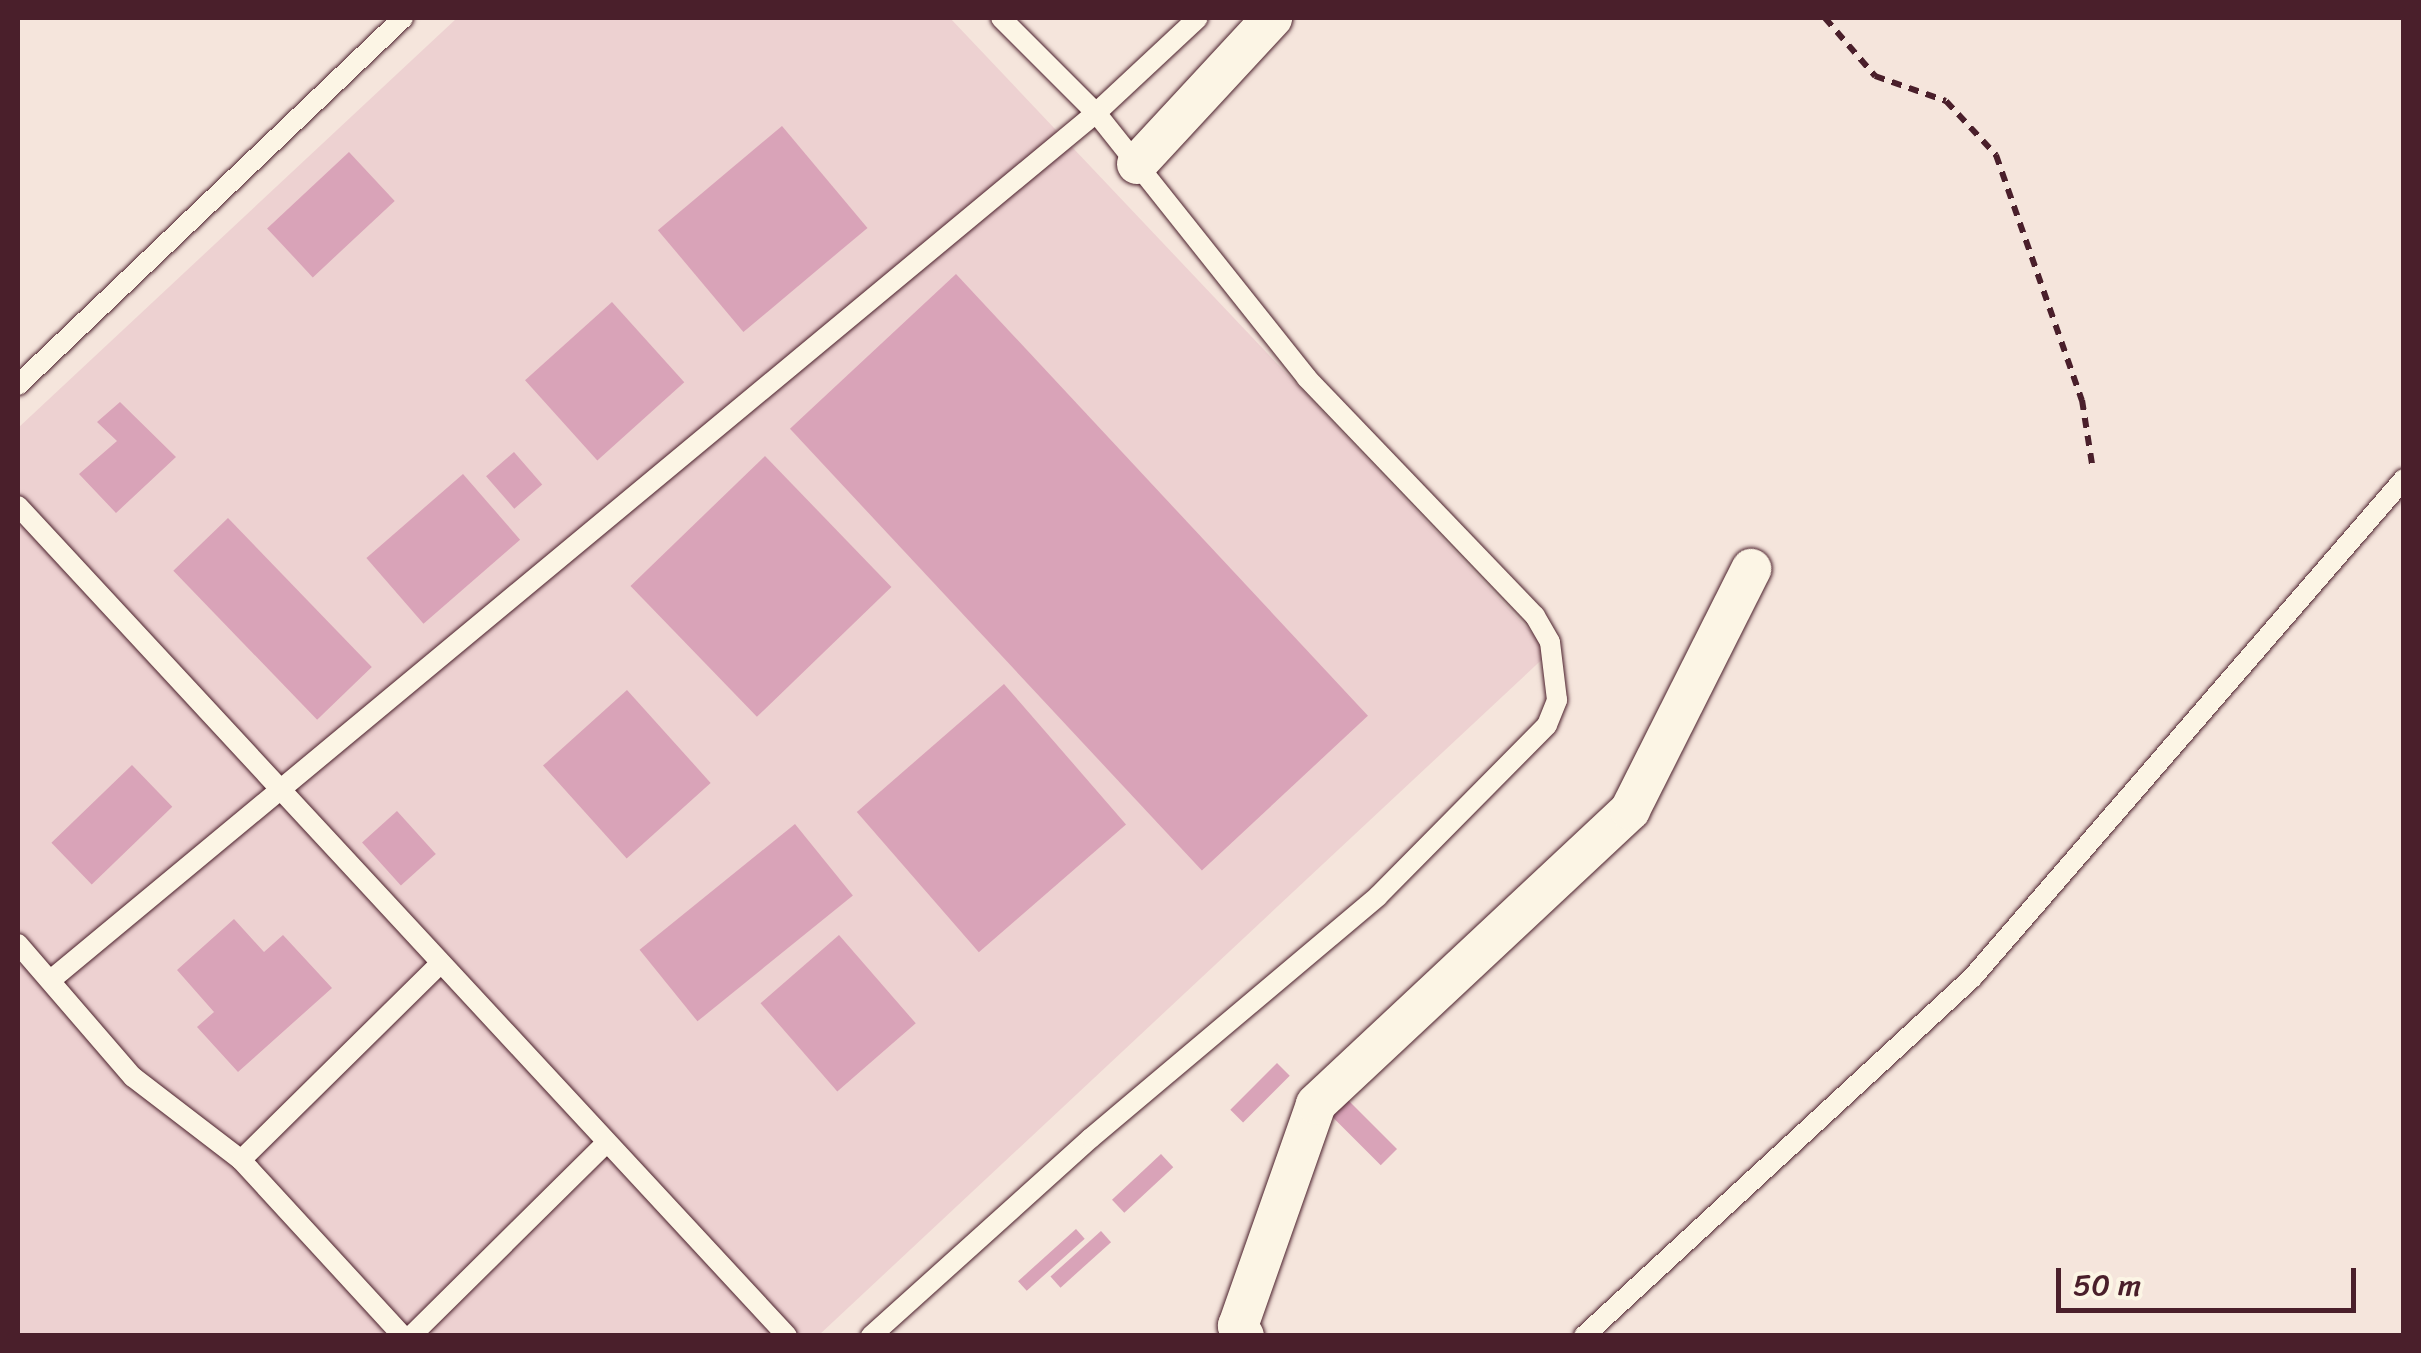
<!DOCTYPE html>
<style>
body{margin:0}
#map{position:relative;width:2421px;height:1353px;overflow:hidden;background:#f5e5dc;font-family:Sriracha,sans-serif}
div>[style]{position:absolute}
[style*='--x']{left:calc(var(--x)*1px);top:calc(var(--y)*1px);width:calc(var(--w)*1px);rotate:calc(var(--a)*1deg)}
.built>*{inset:0;background:#edd1d1}
.building>*{inset:0;background:#d9a3b8;transform-origin:0 0}
.path>*{height:6px;margin-top:-3px;transform-origin:0;background:repeating-linear-gradient(90deg,#4a1f2b 0 10px,transparent 0 18px)}
.roads{filter:drop-shadow(0 0 2px #4a1f2b) drop-shadow(0 0 2px #4a1f2b)}
.lane>*{height:20px;margin:-10px;padding:0 10px;transform-origin:10px;border-radius:10px;background:#fcf5e5}
.street>*{height:40px;margin:-20px;padding:0 20px;transform-origin:20px;border-radius:20px;background:#fcf5e5}
span{translate:-50% -50%;white-space:nowrap;text-align:center;line-height:1.15;-webkit-text-stroke:8px #fcf5e5;paint-order:stroke}
.frame{position:absolute;inset:0;border:20px solid #4a1f2b;pointer-events:none}
.scale{position:absolute;left:2056px;top:1268px;width:300px;height:45px;box-sizing:border-box;border:5px solid #4a1f2b;border-top:0;padding-left:12px;font-size:30px;line-height:35px;white-space:nowrap;color:#4a1f2b;-webkit-text-stroke:8px #fcf5e5;paint-order:stroke}
</style>
<div id="map">
<div class="built">
<i style="clip-path:polygon(457px 18px,950px 18px,1550px 652px,819px 1335px,18px 1336px,18px 428px)"></i>
</div>
<div class="building">
<i style="left:782px;top:126px;width:133px;height:162px;rotate:50deg"></i>
<i style="left:349px;top:152px;width:67px;height:112px;rotate:47deg"></i>
<i style="left:956px;top:274px;width:604px;height:227px;rotate:47deg"></i>
<i style="left:612px;top:302px;width:108px;height:117px;rotate:48deg"></i>
<i style="clip-path:polygon(120px 402px,176px 457px,116px 513px,79px 474px,117px 441px,97px 422px)"></i>
<i style="left:514px;top:452px;width:43px;height:37px;rotate:49deg"></i>
<i style="left:765px;top:456px;width:182px;height:187px;rotate:46deg"></i>
<i style="left:463px;top:474px;width:87px;height:128px;rotate:49deg"></i>
<i style="left:228px;top:518px;width:207px;height:76px;rotate:46deg"></i>
<i style="left:1004px;top:684px;width:186px;height:195px;rotate:49deg"></i>
<i style="left:627px;top:690px;width:125px;height:113px;rotate:48deg"></i>
<i style="left:132px;top:765px;width:58px;height:112px;rotate:46deg"></i>
<i style="left:397px;top:811px;width:58px;height:47px;rotate:48deg"></i>
<i style="left:795px;top:824px;width:92px;height:200px;rotate:51deg"></i>
<i style="clip-path:polygon(234px 919px,264px 952px,283px 935px,332px 988px,238px 1072px,197px 1027px,214px 1012px,177px 970px)"></i>
<i style="left:839px;top:935px;width:117px;height:104px;rotate:49deg"></i>
<i style="left:1277px;top:1063px;width:18px;height:66px;rotate:45deg"></i>
<i style="left:1344px;top:1096px;width:75px;height:23px;rotate:45deg"></i>
<i style="left:1161px;top:1154px;width:18px;height:67px;rotate:47deg"></i>
<i style="left:1076px;top:1229px;width:13px;height:78px;rotate:48deg"></i>
<i style="left:1101px;top:1231px;width:15px;height:68px;rotate:48deg"></i>
</div>
<div class="path">
<i style="--x:1825;--y:18;--w:77;--a:49.2"></i>
<i style="--x:1875;--y:76;--w:75;--a:19.4"></i>
<i style="--x:1946;--y:101;--w:74;--a:47.2"></i>
<i style="--x:1996;--y:155;--w:260;--a:70.7"></i>
<i style="--x:2082;--y:400;--w:65;--a:81.1"></i>
</div>
<div class="roads">
<div class="lane">
<i style="--x:18;--y:385;--w:532;--a:-43.63"></i>
<i style="--x:18;--y:506;--w:1131;--a:47.18"></i>
<i style="--x:18;--y:944;--w:176;--a:49.2"></i>
<i style="--x:133;--y:1077;--w:136;--a:37.5"></i>
<i style="--x:241;--y:1160;--w:239;--a:47.4"></i>
<i style="--x:52;--y:979;--w:1356;--a:-39.68"></i>
<i style="--x:1096;--y:113;--w:139;--a:-43"></i>
<i style="--x:241;--y:1160;--w:278;--a:-44.6"></i>
<i style="--x:411;--y:1336;--w:274;--a:-44.7"></i>
<i style="--x:871;--y:1336;--w:296;--a:-42"></i>
<i style="--x:1091;--y:1138;--w:375;--a:-40.1"></i>
<i style="--x:1378;--y:896;--w:240;--a:-45.3"></i>
<i style="--x:1547;--y:725;--w:27;--a:-68"></i>
<i style="--x:1557;--y:700;--w:58;--a:-96.9"></i>
<i style="--x:1550;--y:642;--w:30;--a:-120"></i>
<i style="--x:1535;--y:616;--w:330;--a:-133.8"></i>
<i style="--x:1307;--y:378;--w:339;--a:-128.5"></i>
<i style="--x:1096;--y:113;--w:134;--a:-135"></i>
<i style="--x:1584;--y:1336;--w:528;--a:-42.7"></i>
<i style="--x:1972;--y:978;--w:660;--a:-49.12"></i>
</div>
<div class="street">
<i style="--x:1137;--y:164;--w:199;--a:-47.2"></i>
<i style="--x:1244;--y:1336;--w:12;--a:-121"></i>
<i style="--x:1238;--y:1326;--w:235;--a:-70.6"></i>
<i style="--x:1316;--y:1104;--w:430;--a:-43.1"></i>
<i style="--x:1630;--y:810;--w:270;--a:-63.3"></i>
</div>
</div>
<div class="frame"></div>
<div class="scale">50 m</div>
</div>
